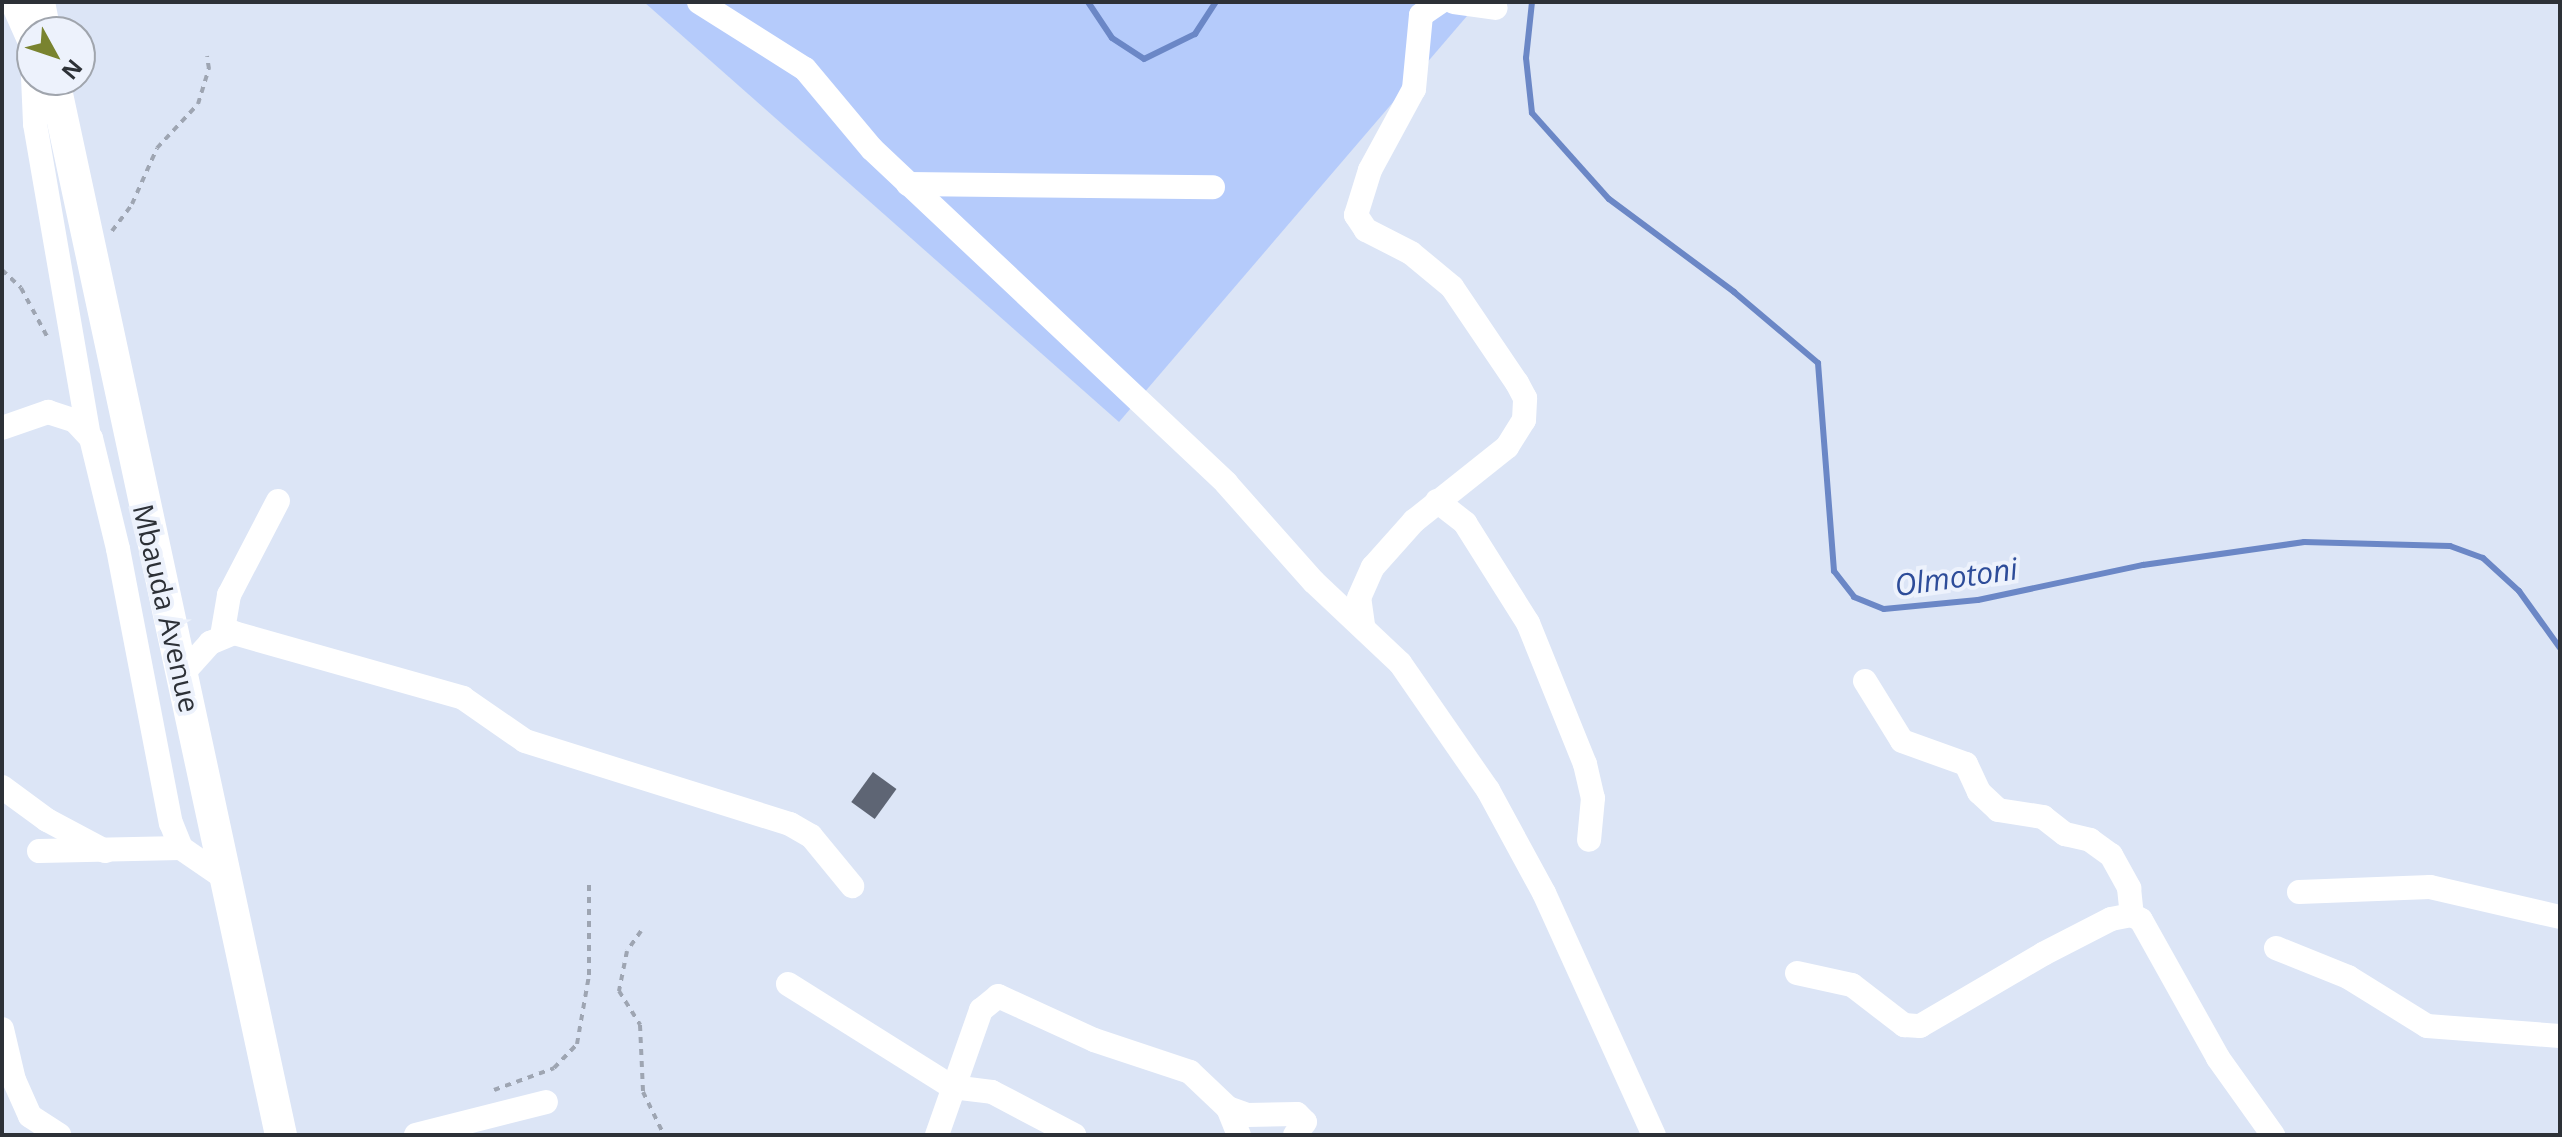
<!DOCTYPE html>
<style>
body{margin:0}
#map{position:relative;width:2562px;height:1137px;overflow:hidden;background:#dce5f6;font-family:"Open Sans",sans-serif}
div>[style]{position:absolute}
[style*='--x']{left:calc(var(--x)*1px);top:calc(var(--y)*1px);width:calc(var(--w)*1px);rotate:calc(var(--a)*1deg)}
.green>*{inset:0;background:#b5cbfb}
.stream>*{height:6px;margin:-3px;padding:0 3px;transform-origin:3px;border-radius:3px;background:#6b87c6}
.building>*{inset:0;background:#5e6574;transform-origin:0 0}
.path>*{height:4px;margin-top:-2px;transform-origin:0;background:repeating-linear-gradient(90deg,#9ea5b2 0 6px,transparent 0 12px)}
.street>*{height:24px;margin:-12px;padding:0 12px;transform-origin:12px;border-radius:12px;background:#fff}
.secondary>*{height:32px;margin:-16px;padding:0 16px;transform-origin:16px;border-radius:16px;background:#fff}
span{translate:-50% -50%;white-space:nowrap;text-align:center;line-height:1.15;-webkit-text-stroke:8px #edf2fc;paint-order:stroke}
.street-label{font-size:28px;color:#2d3137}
.water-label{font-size:30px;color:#2d4c99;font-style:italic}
.frame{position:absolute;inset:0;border:4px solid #2d3137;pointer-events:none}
.north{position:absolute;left:16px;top:16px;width:80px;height:80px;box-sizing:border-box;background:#edf2fc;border:2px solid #a0a5ad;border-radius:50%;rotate:130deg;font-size:22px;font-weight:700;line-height:32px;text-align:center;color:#2d3137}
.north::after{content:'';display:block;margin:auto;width:28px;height:36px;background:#79832f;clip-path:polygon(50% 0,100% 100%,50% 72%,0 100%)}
</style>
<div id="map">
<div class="green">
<i style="clip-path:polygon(644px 2px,1479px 2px,1119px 422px)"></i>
</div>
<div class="stream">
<i style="--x:1088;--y:2;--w:43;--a:56.3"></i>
<i style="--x:1112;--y:38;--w:38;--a:33"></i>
<i style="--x:1144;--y:59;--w:57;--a:-26.1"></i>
<i style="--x:1195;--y:34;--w:38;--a:-57"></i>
<i style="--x:1532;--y:2;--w:56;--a:96.1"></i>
<i style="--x:1526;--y:58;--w:55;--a:83.8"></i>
<i style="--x:1532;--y:113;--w:115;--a:48.2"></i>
<i style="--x:1609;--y:199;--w:156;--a:36.6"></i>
<i style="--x:1734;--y:292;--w:110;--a:40.2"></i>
<i style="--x:1818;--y:363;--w:209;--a:85.6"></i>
<i style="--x:1834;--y:571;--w:33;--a:52"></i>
<i style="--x:1854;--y:597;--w:32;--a:22"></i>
<i style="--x:1884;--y:609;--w:94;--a:-5.5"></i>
<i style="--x:1978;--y:600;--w:169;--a:-12"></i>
<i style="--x:2143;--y:565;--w:163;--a:-8.1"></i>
<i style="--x:2304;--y:542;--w:146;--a:1.6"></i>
<i style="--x:2450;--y:546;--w:35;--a:20"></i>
<i style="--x:2483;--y:558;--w:49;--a:42.5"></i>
<i style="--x:2519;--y:591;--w:70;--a:54.3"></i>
</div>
<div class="building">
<i style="left:873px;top:772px;width:29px;height:37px;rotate:36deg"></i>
</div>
<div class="path">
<i style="--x:112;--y:231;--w:34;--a:-53"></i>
<i style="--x:132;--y:204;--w:61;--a:-65.9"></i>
<i style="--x:157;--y:148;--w:60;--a:-47"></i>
<i style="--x:198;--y:104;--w:37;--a:-73"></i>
<i style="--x:209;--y:69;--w:13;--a:-99"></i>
<i style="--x:2;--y:270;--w:26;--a:43"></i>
<i style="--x:21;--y:288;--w:59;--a:61.7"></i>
<i style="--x:641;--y:931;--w:24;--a:125"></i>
<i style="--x:627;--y:951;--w:41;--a:101.3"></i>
<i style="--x:619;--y:991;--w:40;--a:58"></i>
<i style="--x:640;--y:1025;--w:67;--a:87.4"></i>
<i style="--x:643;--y:1092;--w:48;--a:64"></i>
<i style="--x:494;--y:1090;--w:64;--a:-20.1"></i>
<i style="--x:554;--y:1068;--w:33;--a:-46"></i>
<i style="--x:577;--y:1044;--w:70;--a:-80.1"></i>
<i style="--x:589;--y:975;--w:91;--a:-90"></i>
</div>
<div class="street">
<i style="--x:12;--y:2;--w:49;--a:66"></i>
<i style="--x:699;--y:2;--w:125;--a:32.3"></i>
<i style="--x:805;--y:69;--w:104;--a:50.1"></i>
<i style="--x:872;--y:149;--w:487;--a:43.3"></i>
<i style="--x:1226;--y:483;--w:132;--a:48.4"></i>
<i style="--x:1314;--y:582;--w:118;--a:43.3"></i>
<i style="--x:1400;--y:663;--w:155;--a:55.3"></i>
<i style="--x:1488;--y:790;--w:117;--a:61.5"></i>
<i style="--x:1544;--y:893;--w:266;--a:65.6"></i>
<i style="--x:1454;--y:2;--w:42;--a:8.1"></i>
<i style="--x:32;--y:54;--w:70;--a:87.5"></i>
<i style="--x:35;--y:124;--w:313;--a:80.2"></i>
<i style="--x:908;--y:184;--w:305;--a:0.6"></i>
<i style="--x:2;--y:428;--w:49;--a:-19.2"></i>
<i style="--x:48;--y:412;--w:28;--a:18"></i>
<i style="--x:75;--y:421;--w:23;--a:47"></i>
<i style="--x:91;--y:438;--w:114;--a:76.3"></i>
<i style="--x:118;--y:549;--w:279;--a:79.1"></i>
<i style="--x:171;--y:823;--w:27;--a:68"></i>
<i style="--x:181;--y:848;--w:51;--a:34.6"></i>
<i style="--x:1437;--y:501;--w:36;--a:38"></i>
<i style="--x:1465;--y:523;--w:118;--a:57.8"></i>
<i style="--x:1528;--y:623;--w:152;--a:68"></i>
<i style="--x:1585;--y:764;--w:35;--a:77"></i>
<i style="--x:1593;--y:798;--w:42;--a:95.4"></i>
<i style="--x:1363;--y:625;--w:27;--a:-98"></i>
<i style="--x:1359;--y:598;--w:34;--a:-66"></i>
<i style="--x:1373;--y:567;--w:62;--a:-48.3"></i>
<i style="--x:1414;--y:521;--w:119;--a:-38.5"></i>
<i style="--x:1507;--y:447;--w:32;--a:-58"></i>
<i style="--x:1524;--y:420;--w:22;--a:-87"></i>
<i style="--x:1525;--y:398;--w:17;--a:-118"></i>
<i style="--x:1517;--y:383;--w:116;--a:-124.1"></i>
<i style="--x:1452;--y:287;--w:53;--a:-140.3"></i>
<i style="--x:1411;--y:253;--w:51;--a:-152.9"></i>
<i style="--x:1366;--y:230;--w:18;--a:-124"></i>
<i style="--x:1356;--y:215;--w:47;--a:-72.7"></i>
<i style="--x:1370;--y:170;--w:92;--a:-61.5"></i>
<i style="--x:1414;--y:89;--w:74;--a:-84.6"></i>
<i style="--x:1421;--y:15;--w:23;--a:-34"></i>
<i style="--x:222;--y:636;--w:42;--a:-80.3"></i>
<i style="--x:229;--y:595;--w:106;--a:-62.5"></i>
<i style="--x:185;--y:671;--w:38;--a:-48"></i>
<i style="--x:210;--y:643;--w:26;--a:-23"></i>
<i style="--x:234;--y:633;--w:238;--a:15.8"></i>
<i style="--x:463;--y:698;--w:75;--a:34.7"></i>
<i style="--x:525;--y:741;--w:278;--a:17.4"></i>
<i style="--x:790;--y:824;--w:24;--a:30"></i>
<i style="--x:811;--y:836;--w:65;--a:50.6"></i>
<i style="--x:1865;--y:681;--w:70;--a:58.3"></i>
<i style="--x:1902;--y:741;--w:68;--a:19.8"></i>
<i style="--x:1966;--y:764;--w:31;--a:65"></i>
<i style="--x:1979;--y:792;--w:26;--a:43"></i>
<i style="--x:1998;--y:810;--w:46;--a:8.8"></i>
<i style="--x:2043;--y:817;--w:28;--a:38"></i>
<i style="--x:2065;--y:834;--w:26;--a:13"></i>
<i style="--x:2090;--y:840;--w:26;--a:36"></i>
<i style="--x:2111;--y:855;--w:38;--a:61"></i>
<i style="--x:2129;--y:888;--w:27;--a:84"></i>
<i style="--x:2;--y:787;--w:56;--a:36.3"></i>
<i style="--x:47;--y:820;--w:66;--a:28.1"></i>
<i style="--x:39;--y:851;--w:142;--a:-1.2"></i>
<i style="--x:2299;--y:892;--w:131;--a:-2.2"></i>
<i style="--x:2430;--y:887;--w:133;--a:13"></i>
<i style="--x:2276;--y:948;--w:78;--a:21.9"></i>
<i style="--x:2348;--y:977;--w:93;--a:31.8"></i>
<i style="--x:2427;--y:1026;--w:133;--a:4.3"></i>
<i style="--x:1797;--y:973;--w:56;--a:12.3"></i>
<i style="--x:1852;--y:985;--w:66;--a:37.6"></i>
<i style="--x:1904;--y:1025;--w:16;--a:4"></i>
<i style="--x:1920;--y:1026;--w:143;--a:-30.3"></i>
<i style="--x:2043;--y:954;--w:76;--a:-27.2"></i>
<i style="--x:2111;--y:919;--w:21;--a:-11"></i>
<i style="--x:2132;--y:915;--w:10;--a:29"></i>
<i style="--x:2141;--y:920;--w:158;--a:60.8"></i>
<i style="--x:2218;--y:1058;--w:95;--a:54.5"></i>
<i style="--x:788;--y:984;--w:194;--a:32.1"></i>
<i style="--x:952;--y:1087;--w:40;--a:7.1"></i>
<i style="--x:992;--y:1092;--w:93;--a:27.7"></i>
<i style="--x:2;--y:1029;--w:52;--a:76.8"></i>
<i style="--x:14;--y:1080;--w:39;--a:66"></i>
<i style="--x:30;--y:1116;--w:35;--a:33"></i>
<i style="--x:1228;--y:1108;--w:20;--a:20"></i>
<i style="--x:1247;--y:1115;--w:50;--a:-1.1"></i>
<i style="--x:1297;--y:1114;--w:11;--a:45"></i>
<i style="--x:1305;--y:1122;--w:16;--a:128"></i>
<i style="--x:416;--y:1135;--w:134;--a:-14.2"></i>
<i style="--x:937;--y:1135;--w:133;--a:-70.6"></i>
<i style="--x:981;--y:1010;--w:22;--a:-39"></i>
<i style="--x:998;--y:996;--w:106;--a:24.6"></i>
<i style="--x:1094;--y:1040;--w:101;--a:18.4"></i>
<i style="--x:1190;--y:1072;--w:52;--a:43.5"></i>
<i style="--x:1228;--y:1108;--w:29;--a:68"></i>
</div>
<div class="secondary">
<i style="--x:39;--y:2;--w:31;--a:79"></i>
<i style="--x:54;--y:80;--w:1079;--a:77.86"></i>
</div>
<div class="street-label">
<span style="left:167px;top:608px;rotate:77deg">Mbauda Avenue</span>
</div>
<div class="water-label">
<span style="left:1956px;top:577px;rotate:-8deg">Olmotoni</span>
</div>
<div class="frame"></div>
<div class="north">N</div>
</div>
